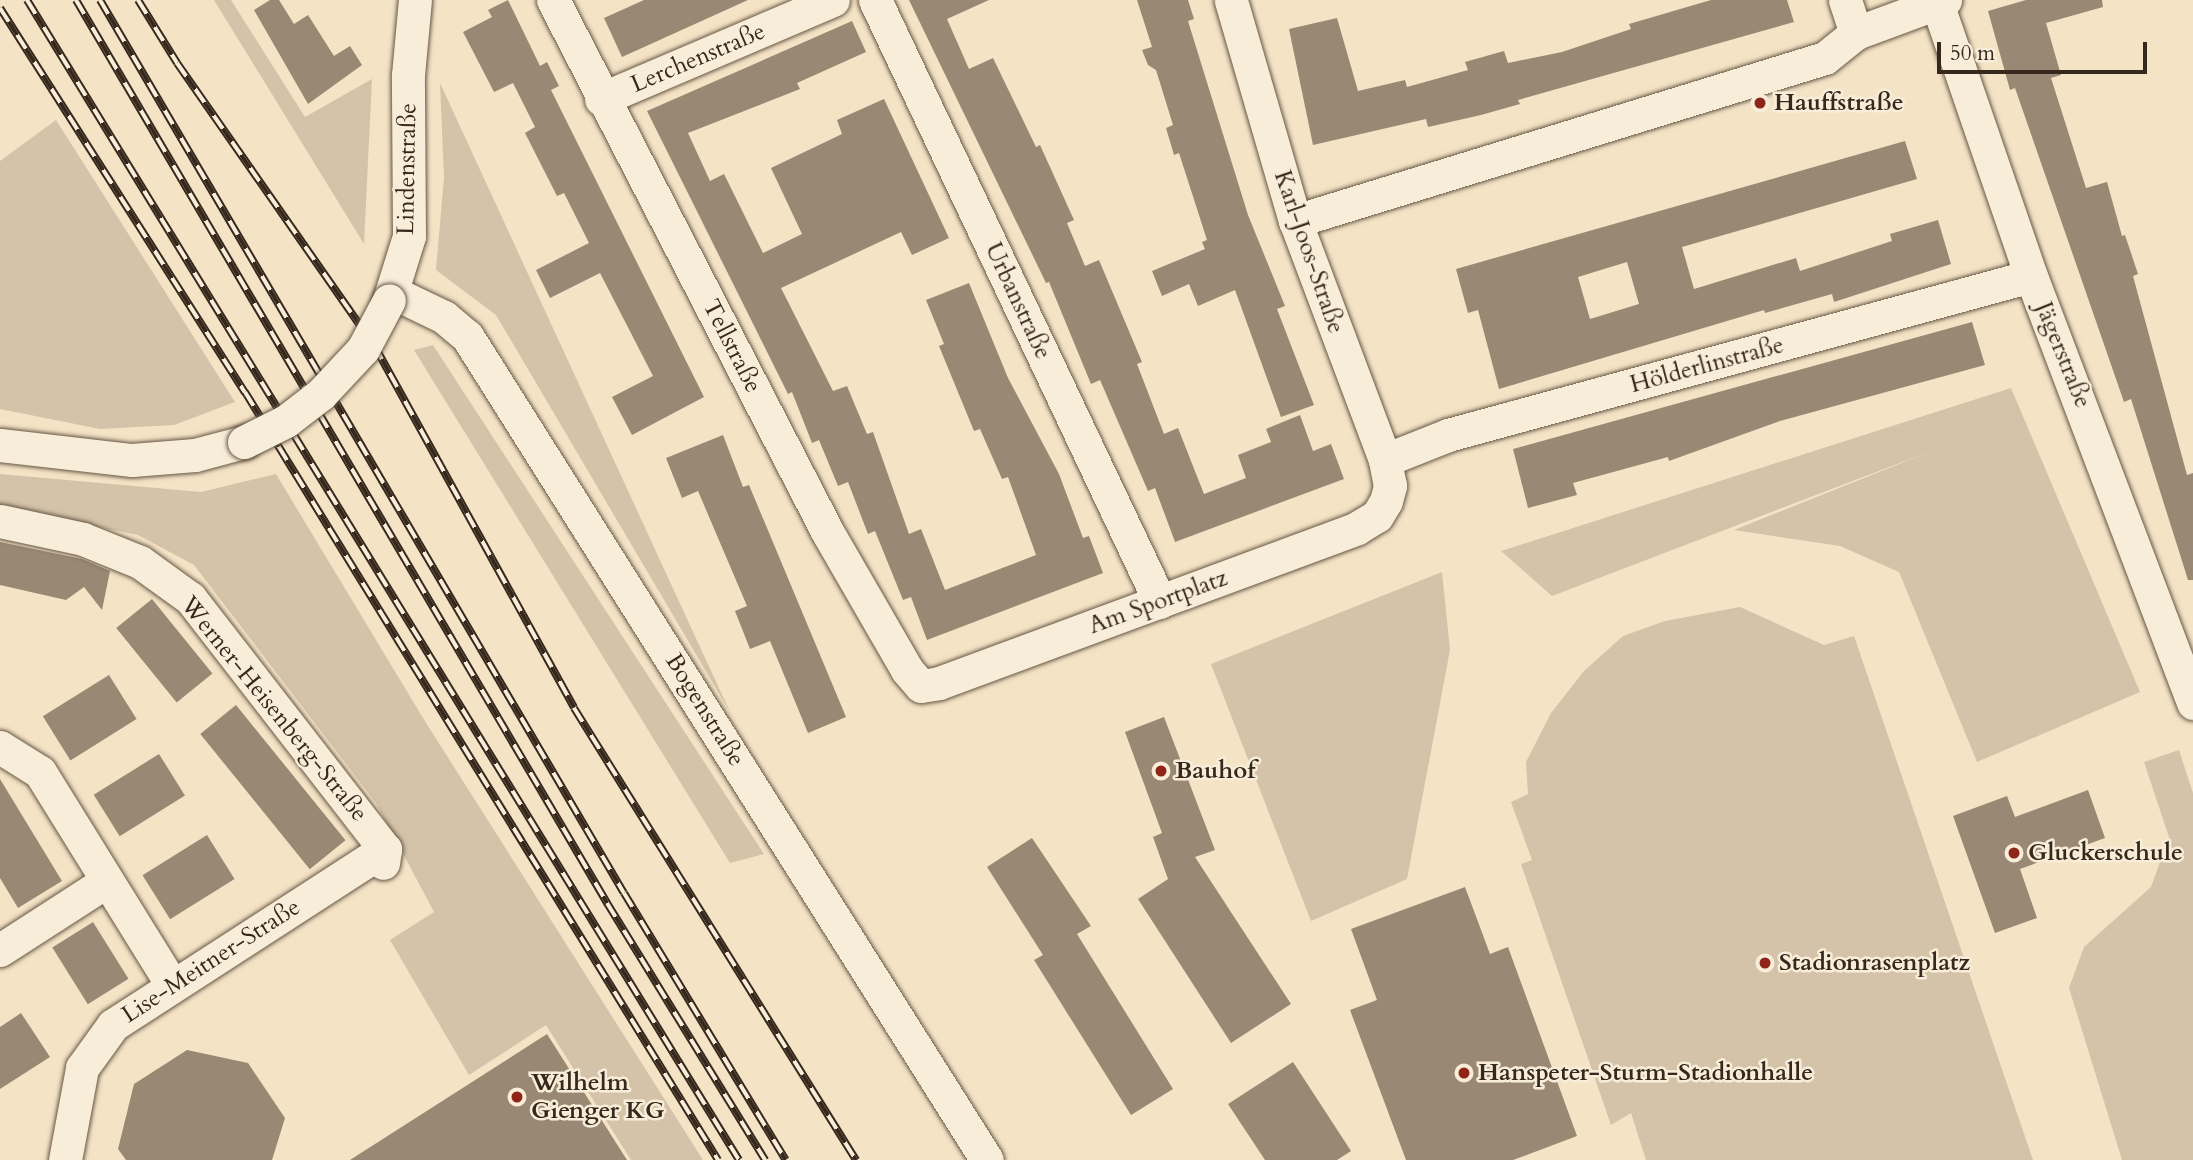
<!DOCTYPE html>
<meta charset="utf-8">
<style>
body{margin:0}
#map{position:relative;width:2193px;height:1160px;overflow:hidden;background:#f4e3c5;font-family:Cardo,serif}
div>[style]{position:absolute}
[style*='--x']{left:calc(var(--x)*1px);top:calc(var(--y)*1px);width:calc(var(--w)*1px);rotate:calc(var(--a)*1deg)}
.green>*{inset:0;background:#d4c3a8}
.building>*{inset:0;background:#998974;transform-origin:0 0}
.roads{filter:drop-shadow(0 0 2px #665746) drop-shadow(0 0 2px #665746)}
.minor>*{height:33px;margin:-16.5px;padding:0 16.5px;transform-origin:16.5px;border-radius:16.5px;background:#f8edd9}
.rail>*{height:8px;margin-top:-4px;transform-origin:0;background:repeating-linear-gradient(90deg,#f8edd9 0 16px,#36281c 0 32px);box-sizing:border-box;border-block:2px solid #36281c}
.bridges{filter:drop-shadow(0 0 2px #665746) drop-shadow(0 0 2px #665746)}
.minor-bridge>*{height:33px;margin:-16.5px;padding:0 16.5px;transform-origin:16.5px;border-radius:16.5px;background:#f8edd9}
.dots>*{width:19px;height:19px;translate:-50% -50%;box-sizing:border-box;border:4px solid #f8edd9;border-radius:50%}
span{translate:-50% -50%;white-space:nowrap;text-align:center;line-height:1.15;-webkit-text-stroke:5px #f8edd9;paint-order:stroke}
.street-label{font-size:24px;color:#36281c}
.poi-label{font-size:24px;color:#36281c;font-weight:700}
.left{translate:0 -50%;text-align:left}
.scale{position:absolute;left:1937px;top:42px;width:210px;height:32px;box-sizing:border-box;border:4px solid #36281c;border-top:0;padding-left:9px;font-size:21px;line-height:24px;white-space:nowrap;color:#36281c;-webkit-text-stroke:5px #f8edd9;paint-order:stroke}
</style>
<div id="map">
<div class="green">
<i style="clip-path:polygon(214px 0,231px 0,305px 117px,372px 79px,364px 244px)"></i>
<i style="clip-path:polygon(440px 83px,730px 712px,496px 315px,436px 270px,444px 177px)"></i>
<i style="clip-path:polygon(56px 120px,235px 402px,174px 425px,100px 429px,0 409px,0 161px)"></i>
<i style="clip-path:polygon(433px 345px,764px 854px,730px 863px,414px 350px)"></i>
<i style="clip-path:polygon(2011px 388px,2140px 692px,1977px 762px,1899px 572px,1840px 546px,1734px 530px,1934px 450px,1552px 596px,1501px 551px)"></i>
<i style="clip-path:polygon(0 474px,201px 492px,276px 474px,423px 718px,703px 1160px,631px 1160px,546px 1025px,469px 1075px,390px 940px,434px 912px,376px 803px,194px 565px,138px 535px,0 508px)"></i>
<i style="clip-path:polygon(1442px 572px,1450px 650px,1407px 879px,1311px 921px,1211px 664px)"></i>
<i style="clip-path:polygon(1740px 607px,1824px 645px,1854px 636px,2033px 1160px,1646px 1160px,1631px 1113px,1611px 1125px,1521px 864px,1532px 860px,1511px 802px,1528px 794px,1526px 762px,1551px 713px,1584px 671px,1623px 636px,1665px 621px)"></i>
<i style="clip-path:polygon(2179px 750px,2193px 793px,2193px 1160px,2122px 1160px,2069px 988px,2084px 947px,2151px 887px,2169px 837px,2144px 762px)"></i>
</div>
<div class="building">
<i style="clip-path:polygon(270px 0,279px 0,294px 24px,308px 15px,334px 56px,350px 46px,362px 65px,308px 104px,254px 10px)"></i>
<i style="clip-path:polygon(508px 0,540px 66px,547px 62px,559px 86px,551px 90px,704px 397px,632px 435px,612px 397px,653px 376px,600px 273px,550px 298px,536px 270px,589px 243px,564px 193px,557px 196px,525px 133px,535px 127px,513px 83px,494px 92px,463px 32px,492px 17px,488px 10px)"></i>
<i style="clip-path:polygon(644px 0,748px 0,622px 57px,604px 18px)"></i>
<i style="clip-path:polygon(909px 0,989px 0,947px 19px,969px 69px,993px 58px,1036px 147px,1040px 145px,1074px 220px,1067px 223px,1085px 266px,1099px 260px,1142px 362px,1137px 364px,1164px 434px,1178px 428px,1204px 494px,1246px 478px,1238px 455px,1271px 442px,1266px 429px,1300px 415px,1313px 451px,1331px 444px,1344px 479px,1175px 542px,1155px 488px,1148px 491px,1100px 380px,1091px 384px,1049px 282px,1046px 283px)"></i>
<i style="clip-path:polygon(1137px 0,1188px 0,1194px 19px,1188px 21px,1248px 215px,1285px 306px,1277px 309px,1314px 405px,1281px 417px,1235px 290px,1198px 306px,1189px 284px,1162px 296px,1152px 271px,1205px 249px,1202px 242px,1207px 240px,1179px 153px,1174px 155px,1166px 128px,1173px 125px,1156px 70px,1148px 65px,1142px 50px,1152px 47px)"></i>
<i style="clip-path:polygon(1711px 0,1787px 0,1794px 22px,1518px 100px,1520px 104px,1481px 115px,1428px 127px,1426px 119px,1313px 145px,1289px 29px,1337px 18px,1358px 91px,1405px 80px,1407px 87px,1468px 70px,1465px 62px,1504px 51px,1508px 63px,1562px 52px,1631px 29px,1629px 24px)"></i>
<i style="clip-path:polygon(2026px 0,2102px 0,2103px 7px,2046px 23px,2061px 75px,2051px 78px,2086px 188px,2107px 182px,2122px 236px,2125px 235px,2138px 274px,2133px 276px,2187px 475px,2193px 473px,2193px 580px,2188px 580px,2131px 399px,2124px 402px,2015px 88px,2010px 90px,1988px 11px)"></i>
<i style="clip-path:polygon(852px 21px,866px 52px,797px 83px,800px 89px,688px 133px,710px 181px,724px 174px,763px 253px,802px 234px,771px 168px,842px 134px,837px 120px,884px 99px,949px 238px,912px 255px,901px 232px,781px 288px,833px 391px,847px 386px,867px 434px,873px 432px,909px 534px,921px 529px,945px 590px,1036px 555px,1008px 477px,1002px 479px,980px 429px,974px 431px,939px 346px,944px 344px,926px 300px,969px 283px,1008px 378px,1059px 474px,1083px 538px,1089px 536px,1103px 573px,927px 640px,911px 597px,903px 600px,875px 531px,868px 534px,848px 482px,838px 486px,819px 440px,812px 443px,792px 392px,788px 394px,647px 111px)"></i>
<i style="clip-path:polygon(evenodd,1905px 141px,1917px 179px,1682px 247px,1694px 289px,1796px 258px,1800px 271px,1892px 241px,1890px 234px,1938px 220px,1951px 264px,1834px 302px,1832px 294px,1765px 313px,1764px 310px,1499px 389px,1478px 310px,1468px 313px,1456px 269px,1905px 141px,1627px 262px,1639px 304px,1590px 319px,1578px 277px,1627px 262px)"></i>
<i style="clip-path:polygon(1972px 322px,1985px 365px,1780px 421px,1669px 461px,1668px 457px,1573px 483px,1577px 495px,1528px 508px,1513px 449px)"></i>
<i style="clip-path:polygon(723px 435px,743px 487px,749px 485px,846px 717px,808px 733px,770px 641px,750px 649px,735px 611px,747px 606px,698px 491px,682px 498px,666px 458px)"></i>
<i style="clip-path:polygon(0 542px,82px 559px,110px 571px,102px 610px,84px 587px,66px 600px,0 585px)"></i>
<i style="left:152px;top:599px;width:96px;height:46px;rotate:51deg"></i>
<i style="left:109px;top:675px;width:52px;height:78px;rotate:58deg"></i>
<i style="left:236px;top:705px;width:174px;height:46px;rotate:51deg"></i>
<i style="clip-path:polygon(1164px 717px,1215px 850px,1195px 857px,1291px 1004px,1231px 1043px,1138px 899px,1168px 879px,1153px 837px,1162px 833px,1125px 732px)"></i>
<i style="left:159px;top:754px;width:49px;height:77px;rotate:58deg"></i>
<i style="clip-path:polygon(0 779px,62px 881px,18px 908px,0 878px)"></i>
<i style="clip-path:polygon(2088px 790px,2105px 838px,2020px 869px,2037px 918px,1995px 933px,1953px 816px,2007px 796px,2015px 817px)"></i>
<i style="left:207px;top:835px;width:52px;height:76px;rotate:58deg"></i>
<i style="clip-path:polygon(1032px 838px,1091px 926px,1077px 934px,1173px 1089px,1131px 1115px,1034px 960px,1043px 955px,987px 867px)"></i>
<i style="clip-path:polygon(1465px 887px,1490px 954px,1508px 947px,1577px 1136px,1513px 1160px,1406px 1160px,1350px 1010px,1377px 1000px,1351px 929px)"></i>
<i style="left:93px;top:922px;width:67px;height:48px;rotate:58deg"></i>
<i style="clip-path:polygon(21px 1013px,50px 1057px,0 1089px,0 1027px)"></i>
<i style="clip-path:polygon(547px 1034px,627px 1160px,350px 1160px)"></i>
<i style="clip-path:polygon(187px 1050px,248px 1063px,285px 1118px,272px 1160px,126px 1160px,118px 1149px,134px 1084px)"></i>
<i style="clip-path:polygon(1293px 1062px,1351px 1151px,1337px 1160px,1265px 1160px,1228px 1104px)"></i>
</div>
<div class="roads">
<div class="minor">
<i style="--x:553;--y:0;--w:600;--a:62.71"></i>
<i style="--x:828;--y:533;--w:158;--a:60"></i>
<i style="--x:907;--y:670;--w:21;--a:49"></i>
<i style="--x:921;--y:686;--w:18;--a:-9"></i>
<i style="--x:939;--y:683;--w:446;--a:-20.3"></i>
<i style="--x:1357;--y:528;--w:23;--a:-31"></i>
<i style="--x:1377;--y:516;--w:17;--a:-59"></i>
<i style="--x:1386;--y:501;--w:16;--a:-75"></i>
<i style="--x:1390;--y:486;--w:26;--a:-101"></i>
<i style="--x:1385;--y:460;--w:255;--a:-110.6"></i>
<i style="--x:1295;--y:221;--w:230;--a:-106.2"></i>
<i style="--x:875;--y:0;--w:666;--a:64.67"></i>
<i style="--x:1845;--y:0;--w:35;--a:72"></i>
<i style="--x:1938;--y:6;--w:286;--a:71"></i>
<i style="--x:2031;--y:276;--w:457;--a:69.2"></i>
<i style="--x:601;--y:99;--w:252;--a:-23.1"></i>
<i style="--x:1295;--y:221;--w:554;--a:-17.1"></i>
<i style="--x:1825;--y:58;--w:40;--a:-39"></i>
<i style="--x:1856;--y:33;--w:95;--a:-20.3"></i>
<i style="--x:392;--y:292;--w:58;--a:25.7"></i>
<i style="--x:444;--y:317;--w:30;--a:40"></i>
<i style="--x:467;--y:336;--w:974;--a:57.75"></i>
<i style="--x:389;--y:300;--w:67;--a:-72.6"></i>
<i style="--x:409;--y:236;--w:161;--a:-90.4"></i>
<i style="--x:408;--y:75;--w:75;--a:-84.7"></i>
<i style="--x:0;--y:445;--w:133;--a:6.5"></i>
<i style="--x:132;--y:460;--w:63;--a:-4.5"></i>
<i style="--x:195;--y:455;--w:51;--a:-14.9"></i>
<i style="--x:1385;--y:460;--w:68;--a:-21.6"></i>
<i style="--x:1448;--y:435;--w:604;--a:-15.26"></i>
<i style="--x:0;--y:521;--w:85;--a:12.2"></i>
<i style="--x:83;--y:539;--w:61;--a:22"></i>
<i style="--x:140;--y:562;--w:62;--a:35.8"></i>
<i style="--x:190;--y:598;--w:318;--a:52.2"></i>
<i style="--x:0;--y:747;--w:47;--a:32"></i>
<i style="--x:40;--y:772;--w:251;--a:58.2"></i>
<i style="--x:0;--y:950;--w:127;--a:-32.8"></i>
<i style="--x:65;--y:1160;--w:94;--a:-79.5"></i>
<i style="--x:82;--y:1068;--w:53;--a:-54.2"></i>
<i style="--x:113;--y:1025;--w:324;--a:-32.9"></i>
<i style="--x:385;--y:849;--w:14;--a:98"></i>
</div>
</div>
<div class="rail">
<i style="--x:27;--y:0;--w:1361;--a:58.46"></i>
<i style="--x:76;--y:0;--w:1048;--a:59.54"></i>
<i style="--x:607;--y:903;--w:302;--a:58.4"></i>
<i style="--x:100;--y:0;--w:1035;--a:59.6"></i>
<i style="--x:624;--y:893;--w:312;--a:58.8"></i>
<i style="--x:138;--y:0;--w:74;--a:58.2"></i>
<i style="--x:177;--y:63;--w:344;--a:55.1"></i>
<i style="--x:374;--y:345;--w:414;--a:61.1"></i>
<i style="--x:574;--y:708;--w:533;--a:58.04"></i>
<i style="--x:0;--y:8;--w:456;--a:57.5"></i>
<i style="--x:245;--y:392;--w:902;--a:58.37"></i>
</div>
<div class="bridges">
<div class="minor-bridge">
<i style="--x:244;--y:442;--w:47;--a:-26.6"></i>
<i style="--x:286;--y:421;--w:44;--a:-37.6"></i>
<i style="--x:321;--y:394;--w:62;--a:-47"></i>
<i style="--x:363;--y:349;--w:55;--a:-62"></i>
</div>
</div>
<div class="dots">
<i style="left:1760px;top:103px;background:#8f2418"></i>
<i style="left:1161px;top:771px;background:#8f2418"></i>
<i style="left:2014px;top:853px;background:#8f2418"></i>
<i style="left:1765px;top:963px;background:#8f2418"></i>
<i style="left:1464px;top:1073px;background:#8f2418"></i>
<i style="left:517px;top:1097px;background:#8f2418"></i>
</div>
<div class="street-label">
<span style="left:698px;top:58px;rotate:-23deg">Lerchenstraße</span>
<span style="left:407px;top:169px;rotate:-89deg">Lindenstraße</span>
<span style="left:1309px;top:252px;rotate:71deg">Karl-Joos-Straße</span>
<span style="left:1018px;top:301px;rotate:65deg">Urbanstraße</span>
<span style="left:732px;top:346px;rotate:63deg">Tellstraße</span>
<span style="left:2063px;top:355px;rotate:68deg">Jägerstraße</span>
<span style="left:1707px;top:365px;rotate:-15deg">Hölderlinstraße</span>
<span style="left:1158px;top:602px;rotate:-20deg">Am Sportplatz</span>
<span style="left:274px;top:709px;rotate:51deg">Werner-Heisenberg-Straße</span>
<span style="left:705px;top:710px;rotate:58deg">Bogenstraße</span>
<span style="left:211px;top:961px;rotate:-33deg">Lise-Meitner-Straße</span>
</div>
<div class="poi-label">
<span class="left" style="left:1774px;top:103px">Hauffstraße</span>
<span class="left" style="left:1175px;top:771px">Bauhof</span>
<span class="left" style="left:2028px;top:853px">Gluckerschule</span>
<span class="left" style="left:1779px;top:963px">Stadionrasenplatz</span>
<span class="left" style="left:1478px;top:1073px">Hanspeter-Sturm-Stadionhalle</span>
<span class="left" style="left:531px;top:1097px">Wilhelm<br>Gienger KG</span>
</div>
<div class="scale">50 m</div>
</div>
